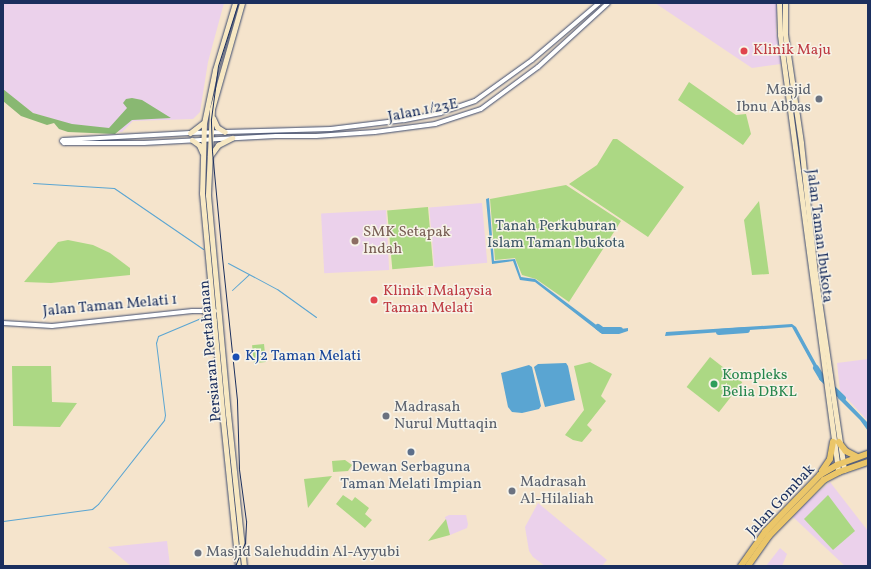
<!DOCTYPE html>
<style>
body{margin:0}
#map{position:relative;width:871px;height:569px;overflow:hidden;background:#f5e4cc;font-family:Vollkorn,serif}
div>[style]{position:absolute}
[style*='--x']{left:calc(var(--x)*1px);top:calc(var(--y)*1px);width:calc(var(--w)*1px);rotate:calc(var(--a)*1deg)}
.built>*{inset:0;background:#ebd1eb;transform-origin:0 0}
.green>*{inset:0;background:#acd884;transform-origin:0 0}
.forest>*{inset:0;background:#89b872}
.water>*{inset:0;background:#5aa5d2}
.stream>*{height:1px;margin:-0.5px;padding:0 0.5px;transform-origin:0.5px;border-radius:0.5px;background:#5aa5d2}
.river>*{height:6px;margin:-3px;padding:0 3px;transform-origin:3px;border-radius:3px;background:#5aa5d2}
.roads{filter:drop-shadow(0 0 1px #3c4a6e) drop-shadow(0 0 1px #3c4a6e)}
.tertiary>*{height:4px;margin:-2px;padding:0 2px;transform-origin:2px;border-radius:2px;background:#fff}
.secondary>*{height:5px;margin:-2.5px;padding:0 2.5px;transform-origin:2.5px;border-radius:2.5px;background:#f7e8c3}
.primary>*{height:5.5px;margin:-2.75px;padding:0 2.75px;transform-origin:2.75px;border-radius:2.75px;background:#ebc669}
.tram>*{height:1px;margin:-0.5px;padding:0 0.5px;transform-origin:0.5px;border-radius:0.5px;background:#1b2f5e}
.dots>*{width:11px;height:11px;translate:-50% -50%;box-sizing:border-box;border:2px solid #f7f3e8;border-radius:50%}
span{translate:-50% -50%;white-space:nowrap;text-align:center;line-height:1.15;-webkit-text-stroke:3px #f7f3e8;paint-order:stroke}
.health-label{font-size:15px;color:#be3a42}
.left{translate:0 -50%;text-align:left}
.worship-label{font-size:15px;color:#5b616d}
.right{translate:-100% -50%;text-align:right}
.street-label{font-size:15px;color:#1b2f5e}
.park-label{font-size:15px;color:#3f5968}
.education-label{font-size:15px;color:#785e54}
.transit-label{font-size:15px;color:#164399}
.leisure-label{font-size:15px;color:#27864d}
.service-label{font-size:15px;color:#4e5e75}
.frame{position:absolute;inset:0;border:4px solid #1b2f5e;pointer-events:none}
</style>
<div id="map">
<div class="built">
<i style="clip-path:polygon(3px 3px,224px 3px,208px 62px,200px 112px,193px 119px,133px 121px,122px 132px,72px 125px,33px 113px,3px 90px)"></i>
<i style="clip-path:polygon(655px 3px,777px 3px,776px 30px,781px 64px,752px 68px)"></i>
<i style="left:482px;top:203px;width:60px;height:53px;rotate:85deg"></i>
<i style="left:386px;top:210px;width:60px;height:65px;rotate:87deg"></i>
<i style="clip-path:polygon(868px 359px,868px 421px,840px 391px,837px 363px)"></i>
<i style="clip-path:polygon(830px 482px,868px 531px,868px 566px,845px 566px,793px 517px,807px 502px)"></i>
<i style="clip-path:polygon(538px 503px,607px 560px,602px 566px,545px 566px,533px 557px,529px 551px,525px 527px)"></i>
<i style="clip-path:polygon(449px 515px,466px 515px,468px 524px,467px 528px,450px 535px,445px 517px)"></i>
<i style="clip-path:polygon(167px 541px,170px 566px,131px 566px,108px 547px)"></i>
<i style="clip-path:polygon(780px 548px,787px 554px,782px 566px,766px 566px)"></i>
</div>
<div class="green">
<i style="clip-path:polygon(689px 82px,736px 115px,746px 114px,751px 134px,743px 145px,678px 100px)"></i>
<i style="clip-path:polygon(613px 139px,617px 139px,684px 187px,648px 237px,569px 184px,597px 165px)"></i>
<i style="clip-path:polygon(566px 185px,621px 221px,569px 302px,536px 279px,522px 275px,515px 258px,495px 260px,490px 199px)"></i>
<i style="clip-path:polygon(759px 201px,769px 274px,752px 275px,744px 220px)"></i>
<i style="left:428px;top:207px;width:59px;height:41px;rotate:85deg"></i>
<i style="clip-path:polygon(68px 240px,93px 245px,110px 253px,130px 268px,130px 275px,51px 283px,24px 282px,58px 242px)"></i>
<i style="left:264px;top:344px;width:18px;height:12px;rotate:84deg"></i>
<i style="left:710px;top:357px;width:41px;height:38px;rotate:38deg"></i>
<i style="clip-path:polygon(590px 362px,612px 374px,601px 396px,606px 401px,587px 425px,592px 430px,582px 442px,573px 440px,565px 435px,584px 410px,574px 366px)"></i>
<i style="clip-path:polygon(12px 366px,51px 366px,52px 402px,77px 403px,60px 427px,13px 426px)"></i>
<i style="clip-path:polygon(345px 460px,352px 465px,348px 471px,333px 472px,332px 461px)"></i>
<i style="clip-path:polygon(332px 476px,308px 508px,304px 479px)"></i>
<i style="clip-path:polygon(343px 495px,352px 501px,355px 497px,369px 508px,365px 514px,372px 520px,365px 528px,336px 504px)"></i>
<i style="clip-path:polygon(828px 495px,855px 531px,833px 550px,804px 519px)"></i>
<i style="clip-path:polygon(446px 519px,450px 535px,428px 541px)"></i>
</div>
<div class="forest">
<i style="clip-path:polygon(3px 89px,33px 113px,72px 124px,109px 128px,127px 108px,123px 103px,126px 99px,132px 98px,142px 100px,171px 118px,132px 120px,115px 134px,68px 132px,59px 129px,54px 123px,47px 125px,21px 116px,3px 101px)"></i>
</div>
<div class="water">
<i style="clip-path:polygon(489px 198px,494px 261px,515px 259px,521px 277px,535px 279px,603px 330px,606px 331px,628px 328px,628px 331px,619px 334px,602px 334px,535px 282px,520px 280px,513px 261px,492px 264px,486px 199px)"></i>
<i style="clip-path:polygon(792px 324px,796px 327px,819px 369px,820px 378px,792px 327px,665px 336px,666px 332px)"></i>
<i style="clip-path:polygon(566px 363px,568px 366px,575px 400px,545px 407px,534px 367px,538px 364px)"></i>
<i style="clip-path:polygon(529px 365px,532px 367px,541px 406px,539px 409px,522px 413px,512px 412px,508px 407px,501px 373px)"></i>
<i style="clip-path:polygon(838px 392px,867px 422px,868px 431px,860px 420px,838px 398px)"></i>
</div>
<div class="stream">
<i style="--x:33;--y:183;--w:81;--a:3.5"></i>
<i style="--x:114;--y:188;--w:108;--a:34.4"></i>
<i style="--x:228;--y:263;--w:55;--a:28"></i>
<i style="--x:277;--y:289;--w:48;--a:35.7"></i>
<i style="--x:232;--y:290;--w:23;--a:-43"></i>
<i style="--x:3;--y:521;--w:90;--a:-7.7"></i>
<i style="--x:92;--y:509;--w:8;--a:-40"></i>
<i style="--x:98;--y:504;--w:107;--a:-51.8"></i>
<i style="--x:164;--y:420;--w:5;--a:-79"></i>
<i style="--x:165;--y:415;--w:73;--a:-97.1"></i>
<i style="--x:156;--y:343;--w:7;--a:-74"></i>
<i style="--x:158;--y:336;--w:49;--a:-22.9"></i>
</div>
<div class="river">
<i style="--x:598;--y:327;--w:5;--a:37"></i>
<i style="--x:602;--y:330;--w:18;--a:0"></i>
<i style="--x:719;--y:332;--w:28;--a:-4"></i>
<i style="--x:816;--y:368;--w:12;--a:59"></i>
<i style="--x:822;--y:378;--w:29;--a:44"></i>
</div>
<div class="roads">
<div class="tertiary">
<i style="--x:599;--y:3;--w:88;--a:139.6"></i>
<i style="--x:532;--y:60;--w:70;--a:144.3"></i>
<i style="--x:475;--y:101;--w:36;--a:161"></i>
<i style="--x:441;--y:113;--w:38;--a:169"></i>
<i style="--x:404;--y:120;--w:74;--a:173"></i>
<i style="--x:331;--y:129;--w:141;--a:178.4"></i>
<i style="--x:190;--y:133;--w:127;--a:176.8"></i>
<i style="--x:63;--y:140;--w:1;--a:135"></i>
<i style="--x:62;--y:141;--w:3;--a:45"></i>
<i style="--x:64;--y:143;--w:80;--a:0"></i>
<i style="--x:144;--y:143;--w:132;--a:-3"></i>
<i style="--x:276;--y:136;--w:40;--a:0"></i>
<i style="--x:316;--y:136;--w:59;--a:-3.9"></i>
<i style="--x:375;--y:132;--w:61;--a:-7.6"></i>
<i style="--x:435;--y:124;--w:48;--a:-18.1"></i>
<i style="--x:481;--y:109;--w:71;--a:-36.4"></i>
<i style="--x:538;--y:67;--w:95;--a:-42.4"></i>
<i style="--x:3;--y:323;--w:49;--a:3.5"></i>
<i style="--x:52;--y:326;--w:141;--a:-6.1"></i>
<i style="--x:192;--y:311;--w:23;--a:0"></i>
</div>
<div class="secondary">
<i style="--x:235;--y:3;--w:70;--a:106.6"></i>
<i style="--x:215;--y:70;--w:54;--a:101.7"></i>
<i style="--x:204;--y:123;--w:70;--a:91.6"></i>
<i style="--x:202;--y:193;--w:229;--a:84.7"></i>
<i style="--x:223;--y:421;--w:146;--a:84.1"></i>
<i style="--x:242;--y:3;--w:110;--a:105.8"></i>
<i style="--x:212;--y:109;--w:86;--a:92.7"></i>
<i style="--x:208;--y:195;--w:220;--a:84.8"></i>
<i style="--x:228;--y:414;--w:153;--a:84"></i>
<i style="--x:779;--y:3;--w:32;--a:88"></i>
<i style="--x:780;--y:35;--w:438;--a:82.4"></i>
<i style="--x:785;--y:3;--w:31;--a:90"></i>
<i style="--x:785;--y:34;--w:110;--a:81.6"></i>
<i style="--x:801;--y:143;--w:131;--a:83.9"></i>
<i style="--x:815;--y:273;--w:199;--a:81.6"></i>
<i style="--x:213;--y:118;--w:10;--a:66"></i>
<i style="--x:217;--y:127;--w:9;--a:32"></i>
<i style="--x:190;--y:133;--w:16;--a:-38"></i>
<i style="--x:192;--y:140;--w:9;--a:36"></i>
<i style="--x:199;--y:145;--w:8;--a:67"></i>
<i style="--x:210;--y:156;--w:14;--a:-54"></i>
<i style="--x:218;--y:145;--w:16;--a:-27"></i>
<i style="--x:212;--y:303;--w:11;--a:135"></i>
<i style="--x:204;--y:311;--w:13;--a:42"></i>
</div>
<div class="primary">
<i style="--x:839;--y:442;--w:11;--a:52"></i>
<i style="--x:846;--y:451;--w:13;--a:27"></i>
<i style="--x:822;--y:471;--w:14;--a:-56"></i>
<i style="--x:830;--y:459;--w:17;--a:-80"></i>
<i style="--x:741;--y:566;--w:42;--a:-54.8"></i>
<i style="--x:765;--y:532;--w:79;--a:-46"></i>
<i style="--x:820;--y:475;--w:20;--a:-30"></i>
<i style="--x:837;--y:465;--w:33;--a:-20"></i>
<i style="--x:748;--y:566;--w:37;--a:-55"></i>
<i style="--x:769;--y:536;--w:78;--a:-45.5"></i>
<i style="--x:824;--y:480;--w:17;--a:-28"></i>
<i style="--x:839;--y:472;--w:31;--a:-19"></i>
</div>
</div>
<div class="tram">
<i style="--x:235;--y:566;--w:25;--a:-67"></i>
<i style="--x:245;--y:543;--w:22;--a:-87"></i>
<i style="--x:246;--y:521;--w:52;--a:-97.7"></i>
<i style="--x:239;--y:469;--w:69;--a:-91.7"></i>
<i style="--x:237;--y:400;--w:144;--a:-96"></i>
<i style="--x:222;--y:257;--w:106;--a:-95.4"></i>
<i style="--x:212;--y:151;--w:32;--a:-92"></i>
<i style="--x:211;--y:119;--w:53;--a:-82.5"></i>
<i style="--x:218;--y:66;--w:66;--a:-72.4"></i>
</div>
<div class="dots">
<i style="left:744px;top:51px;background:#e0444e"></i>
<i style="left:819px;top:99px;background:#6b7280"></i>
<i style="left:355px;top:241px;background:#8d6e63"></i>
<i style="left:374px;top:300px;background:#e0444e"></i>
<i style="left:236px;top:357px;background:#1a4fb4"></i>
<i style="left:714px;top:384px;background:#2e9e5b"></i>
<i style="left:386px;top:416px;background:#6b7280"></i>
<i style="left:411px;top:452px;background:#5c6f8a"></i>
<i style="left:512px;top:491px;background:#6b7280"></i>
<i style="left:198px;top:553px;background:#6b7280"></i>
</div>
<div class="health-label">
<span class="left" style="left:753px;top:51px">Klinik Maju</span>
<span class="left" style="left:383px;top:300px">Klinik 1Malaysia<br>Taman Melati</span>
</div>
<div class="worship-label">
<span class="right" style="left:811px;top:99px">Masjid<br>Ibnu Abbas</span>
<span class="left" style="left:394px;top:416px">Madrasah<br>Nurul Muttaqin</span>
<span class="left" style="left:520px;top:491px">Madrasah<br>Al-Hilaliah</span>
<span class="left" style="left:206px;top:553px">Masjid Salehuddin Al-Ayyubi</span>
</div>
<div class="street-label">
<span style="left:423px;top:111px;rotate:-11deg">Jalan 1/23E</span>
<span style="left:819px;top:236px;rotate:83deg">Jalan Taman Ibukota</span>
<span style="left:110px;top:306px;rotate:-5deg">Jalan Taman Melati 1</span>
<span style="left:211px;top:351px;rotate:-95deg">Persiaran Pertahanan</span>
<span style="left:781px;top:501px;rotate:-47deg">Jalan Gombak</span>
</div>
<div class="park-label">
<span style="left:556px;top:235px">Tanah Perkuburan<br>Islam Taman Ibukota</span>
</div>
<div class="education-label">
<span class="left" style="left:363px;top:241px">SMK Setapak<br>Indah</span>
</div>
<div class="transit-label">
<span class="left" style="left:245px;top:357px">KJ2 Taman Melati</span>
</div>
<div class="leisure-label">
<span class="left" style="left:722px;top:384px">Kompleks<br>Belia DBKL</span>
</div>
<div class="service-label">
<span style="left:411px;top:476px">Dewan Serbaguna<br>Taman Melati Impian</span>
</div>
<div class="frame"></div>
</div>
